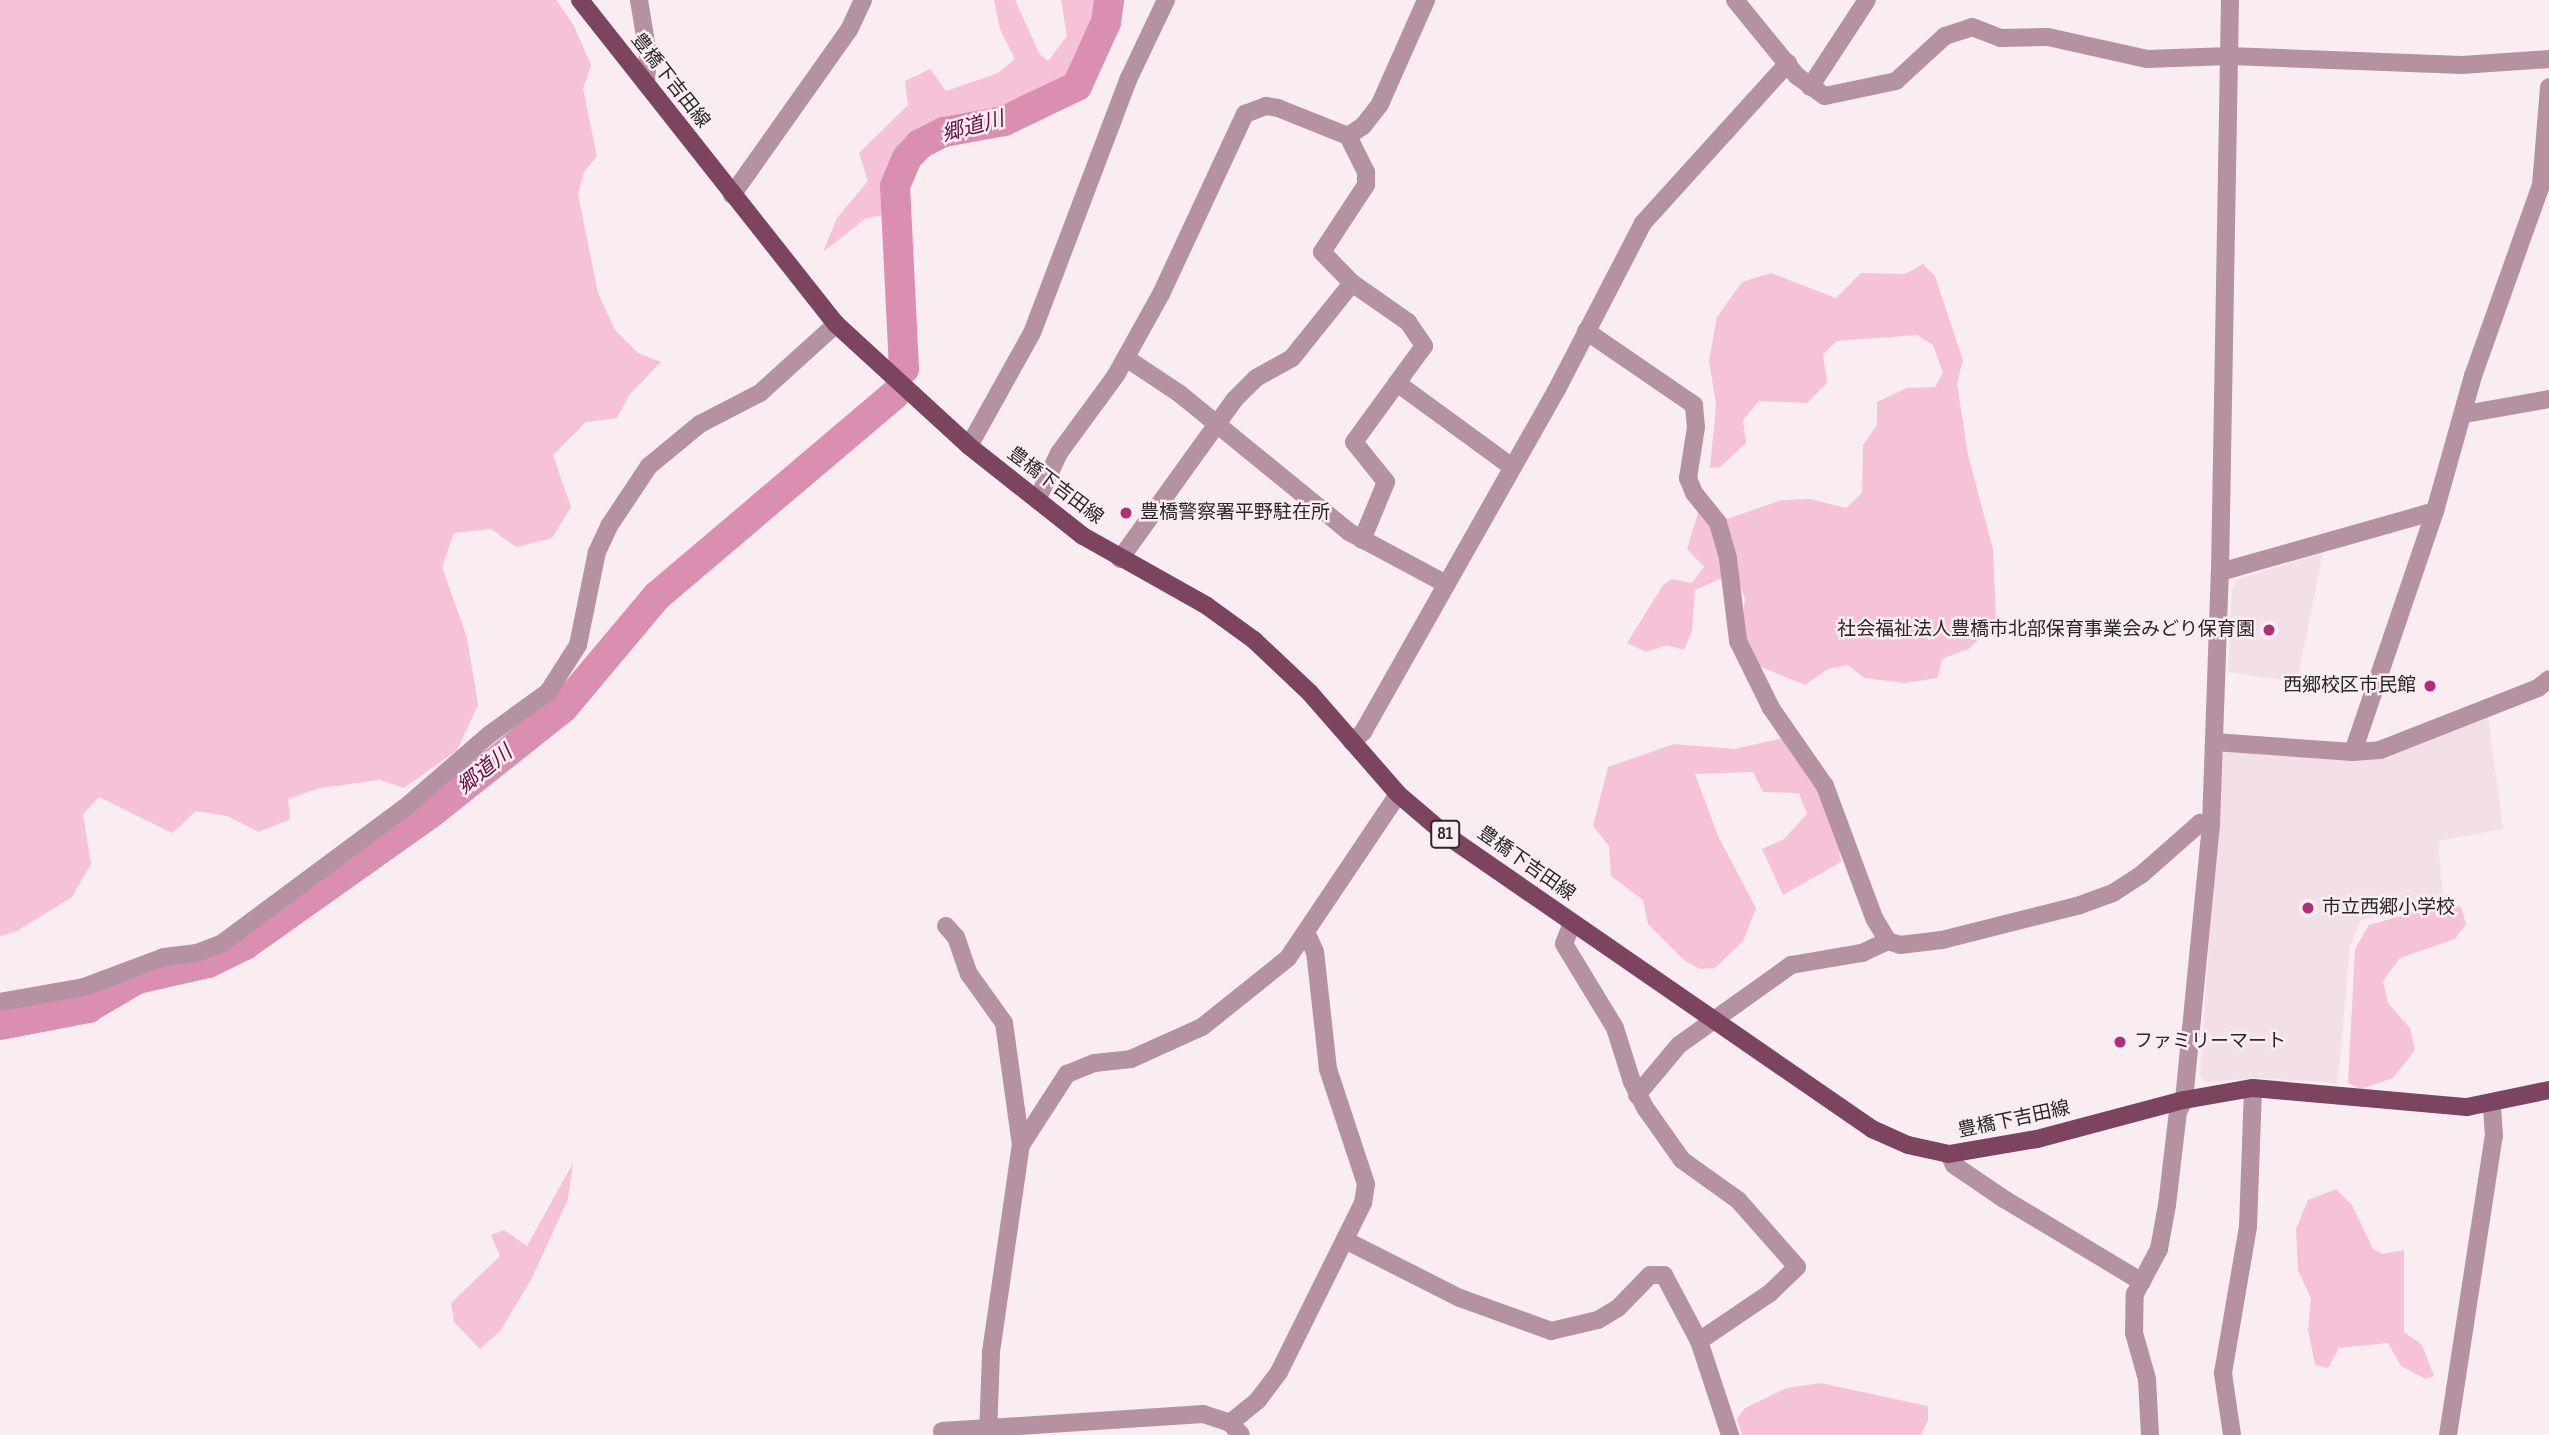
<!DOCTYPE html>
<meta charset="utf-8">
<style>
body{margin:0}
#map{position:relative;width:2549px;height:1435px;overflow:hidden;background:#f9edf2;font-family:"Sofia Sans Condensed","Noto Sans JP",sans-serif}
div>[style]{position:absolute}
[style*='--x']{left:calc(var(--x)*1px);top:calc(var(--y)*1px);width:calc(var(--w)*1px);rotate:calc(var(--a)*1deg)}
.built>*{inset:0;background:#f3dfe7}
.green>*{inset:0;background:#f6c2d8}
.river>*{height:30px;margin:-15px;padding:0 15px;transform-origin:15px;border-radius:15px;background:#da8eb0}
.minor>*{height:18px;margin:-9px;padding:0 9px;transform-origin:9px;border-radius:9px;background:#b592a1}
.major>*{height:18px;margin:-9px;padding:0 9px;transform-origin:9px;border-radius:9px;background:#7d445f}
.dots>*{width:19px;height:19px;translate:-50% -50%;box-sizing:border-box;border:4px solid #f9edf2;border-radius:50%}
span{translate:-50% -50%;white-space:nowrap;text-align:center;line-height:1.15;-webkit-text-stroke:5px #f9edf2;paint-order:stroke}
.shield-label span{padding:2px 5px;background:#f9edf2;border:2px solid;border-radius:5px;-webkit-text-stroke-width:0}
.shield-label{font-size:18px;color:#2b2728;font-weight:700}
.street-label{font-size:19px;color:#2b2728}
.poi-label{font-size:19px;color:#2b2728}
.left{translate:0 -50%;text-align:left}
.right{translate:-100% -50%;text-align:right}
.water-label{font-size:21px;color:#6a0f43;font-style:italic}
</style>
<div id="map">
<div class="built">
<i style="clip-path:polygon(2323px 553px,2297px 682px,2228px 672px,2232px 588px,2238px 579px)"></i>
<i style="clip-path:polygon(2488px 716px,2503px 829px,2438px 841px,2443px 896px,2360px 921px,2350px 947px,2338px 1083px,2260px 1078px,2204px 1082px,2200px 1076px,2222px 753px,2231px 748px,2379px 757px)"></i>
</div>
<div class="green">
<i style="clip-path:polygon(0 0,556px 0,573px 24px,591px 65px,583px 89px,597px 156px,584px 172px,578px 194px,598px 293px,615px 330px,638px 353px,661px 362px,630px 394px,617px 418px,586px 422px,553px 455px,571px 507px,552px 538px,516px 547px,491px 529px,454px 533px,442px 567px,467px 638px,478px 705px,457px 750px,404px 788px,380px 780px,320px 788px,288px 799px,290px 819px,259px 832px,227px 816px,196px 811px,172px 833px,99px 797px,83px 814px,91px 864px,72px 897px,15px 932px,0 936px)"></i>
<i style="clip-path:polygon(994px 0,1015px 0,1040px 55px,1048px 61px,1067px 36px,1061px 0,1096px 0,1082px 62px,1055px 88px,1000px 115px,939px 127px,912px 140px,893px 168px,887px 214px,865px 219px,823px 252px,837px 218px,868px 181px,859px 153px,908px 105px,905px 81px,930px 69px,946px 91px,998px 73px,1015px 59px,1000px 29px)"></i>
<i style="clip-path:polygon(1923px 264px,1935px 276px,1963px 360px,1957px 384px,1968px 455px,1993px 549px,1996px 622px,1970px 648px,1942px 659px,1937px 678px,1905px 683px,1864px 678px,1848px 665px,1828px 669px,1805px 685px,1754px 664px,1741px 630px,1745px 599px,1739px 582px,1720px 579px,1695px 590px,1692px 631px,1684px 650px,1667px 645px,1646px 652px,1627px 643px,1663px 585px,1672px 579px,1692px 583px,1704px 567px,1687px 549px,1699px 510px,1712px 524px,1782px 500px,1810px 499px,1846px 508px,1862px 493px,1863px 445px,1877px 425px,1877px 402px,1907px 388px,1935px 387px,1943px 373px,1933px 345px,1917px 335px,1837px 341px,1823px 354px,1827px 383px,1807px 403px,1759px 401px,1743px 420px,1746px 443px,1720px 467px,1710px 468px,1716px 405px,1709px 361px,1717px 317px,1742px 282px,1771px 273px,1836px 298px,1861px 273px,1905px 274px)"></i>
<i style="clip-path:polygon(1783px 738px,1818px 787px,1838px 837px,1841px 862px,1783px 895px,1762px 849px,1784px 839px,1807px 814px,1799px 793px,1763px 792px,1753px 772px,1695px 774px,1718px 836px,1756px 908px,1743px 941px,1715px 968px,1700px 969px,1685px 961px,1648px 924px,1643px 900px,1611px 876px,1609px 846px,1593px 826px,1608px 767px,1674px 744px,1734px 749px)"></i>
<i style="clip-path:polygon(2441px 904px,2461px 907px,2466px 924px,2455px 939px,2400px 958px,2383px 981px,2388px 1003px,2410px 1028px,2415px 1050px,2393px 1078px,2361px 1089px,2348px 1083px,2355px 949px,2369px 925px)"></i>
<i style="clip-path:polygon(573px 1163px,568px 1199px,532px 1278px,500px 1331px,480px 1349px,454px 1322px,451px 1303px,500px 1256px,491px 1235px,504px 1230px,527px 1246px)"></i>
<i style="clip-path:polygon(2336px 1189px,2352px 1205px,2373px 1249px,2383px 1254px,2404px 1250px,2404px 1332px,2422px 1345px,2434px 1376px,2426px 1379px,2401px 1366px,2388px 1343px,2339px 1348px,2328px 1368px,2315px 1365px,2308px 1330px,2311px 1299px,2298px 1270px,2296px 1229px,2308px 1200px)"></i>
<i style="clip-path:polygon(1820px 1383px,1928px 1406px,1928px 1420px,1921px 1435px,1742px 1435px,1737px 1419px,1745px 1408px,1787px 1388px)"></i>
</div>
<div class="river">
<i style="--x:904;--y:369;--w:183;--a:-92.8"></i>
<i style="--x:895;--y:186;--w:30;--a:-67"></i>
<i style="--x:907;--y:158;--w:19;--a:-47"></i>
<i style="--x:920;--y:144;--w:27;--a:-27"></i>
<i style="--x:944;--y:132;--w:61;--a:-10.4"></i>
<i style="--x:1004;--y:121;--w:81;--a:-25.6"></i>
<i style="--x:1077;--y:86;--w:70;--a:-65.6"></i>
<i style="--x:1106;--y:22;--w:22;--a:-82"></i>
<i style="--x:0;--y:1025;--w:90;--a:-10.9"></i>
<i style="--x:88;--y:1008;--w:57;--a:-30.6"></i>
<i style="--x:137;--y:979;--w:73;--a:-12.7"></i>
<i style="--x:208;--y:963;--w:41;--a:-25.9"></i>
<i style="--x:245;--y:945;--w:228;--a:-35.4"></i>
<i style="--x:431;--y:813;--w:169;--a:-38.5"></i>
<i style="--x:563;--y:708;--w:146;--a:-50"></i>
<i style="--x:657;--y:596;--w:312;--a:-40.3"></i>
</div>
<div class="minor">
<i style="--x:639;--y:0;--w:56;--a:80.7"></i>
<i style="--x:648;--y:55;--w:29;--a:94"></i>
<i style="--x:1735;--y:0;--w:98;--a:50.8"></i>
<i style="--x:1797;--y:76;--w:34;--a:36"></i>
<i style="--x:1825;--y:96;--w:73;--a:-11.9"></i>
<i style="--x:1896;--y:81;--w:67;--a:-42.6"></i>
<i style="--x:1945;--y:36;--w:28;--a:-18"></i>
<i style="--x:1972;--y:27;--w:31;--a:21"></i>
<i style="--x:2001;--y:38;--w:47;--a:-1.2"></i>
<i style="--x:2048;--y:37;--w:101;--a:12.5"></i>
<i style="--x:2147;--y:59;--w:82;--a:-2.1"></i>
<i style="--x:2229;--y:56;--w:233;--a:2.2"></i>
<i style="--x:2462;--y:65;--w:87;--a:-3.9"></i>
<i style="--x:1810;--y:87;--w:104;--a:-56.8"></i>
<i style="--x:732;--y:195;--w:202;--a:-54.7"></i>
<i style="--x:849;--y:30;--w:33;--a:-65"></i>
<i style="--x:1352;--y:283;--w:68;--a:34.9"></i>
<i style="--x:1408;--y:322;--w:29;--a:56"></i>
<i style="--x:1424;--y:346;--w:46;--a:126.1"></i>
<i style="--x:1397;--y:383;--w:142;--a:36.1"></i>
<i style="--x:1586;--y:331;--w:131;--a:34.4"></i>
<i style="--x:1694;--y:405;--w:22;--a:85"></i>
<i style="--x:1696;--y:427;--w:52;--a:98.9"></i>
<i style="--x:1688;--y:478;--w:16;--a:68"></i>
<i style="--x:1694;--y:493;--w:38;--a:51"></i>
<i style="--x:1718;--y:523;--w:37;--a:74"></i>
<i style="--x:1728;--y:559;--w:83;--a:83"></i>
<i style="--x:1738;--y:641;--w:75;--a:63.8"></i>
<i style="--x:1771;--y:708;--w:95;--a:55.3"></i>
<i style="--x:1825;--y:786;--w:141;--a:69.6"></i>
<i style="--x:1874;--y:918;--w:27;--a:59"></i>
<i style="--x:1126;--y:358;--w:65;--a:33.7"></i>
<i style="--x:1180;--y:394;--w:218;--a:39.2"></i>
<i style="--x:1349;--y:532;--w:108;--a:28.2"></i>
<i style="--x:2465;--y:414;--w:85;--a:-10.1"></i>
<i style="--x:969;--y:446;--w:129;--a:-60.9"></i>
<i style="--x:1032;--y:333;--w:271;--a:-69.2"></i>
<i style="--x:1128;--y:80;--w:89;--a:-64.6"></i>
<i style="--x:1037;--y:500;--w:52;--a:-64.9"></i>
<i style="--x:1059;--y:453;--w:97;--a:-53.8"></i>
<i style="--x:1116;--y:375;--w:93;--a:-60.9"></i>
<i style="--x:1161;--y:294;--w:199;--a:-65"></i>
<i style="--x:1245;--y:114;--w:22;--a:-21"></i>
<i style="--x:1266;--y:106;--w:12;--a:9"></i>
<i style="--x:1278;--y:108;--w:75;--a:21.8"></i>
<i style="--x:1362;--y:540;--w:63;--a:-67.5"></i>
<i style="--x:1386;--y:482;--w:51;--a:-128.7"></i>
<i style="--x:1354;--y:442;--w:73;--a:-53.9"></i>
<i style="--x:1120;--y:559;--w:197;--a:-54.3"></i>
<i style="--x:1235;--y:399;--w:30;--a:-45"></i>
<i style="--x:1256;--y:378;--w:41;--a:-29.1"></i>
<i style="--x:1292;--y:358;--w:96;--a:-51.3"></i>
<i style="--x:1352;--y:283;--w:43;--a:-134.1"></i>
<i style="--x:1322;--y:252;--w:80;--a:-56.7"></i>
<i style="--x:1366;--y:185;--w:13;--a:-90"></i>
<i style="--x:1366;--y:172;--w:40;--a:-116.6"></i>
<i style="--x:1348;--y:136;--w:18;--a:-34"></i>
<i style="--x:1363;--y:126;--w:28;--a:-52"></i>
<i style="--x:1380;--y:104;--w:114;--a:-66.1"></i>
<i style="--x:2220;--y:572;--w:223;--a:-15.8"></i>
<i style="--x:2435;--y:511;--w:140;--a:-74.3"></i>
<i style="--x:2473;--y:376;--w:203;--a:-70.4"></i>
<i style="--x:2541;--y:185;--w:98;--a:-85.3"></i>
<i style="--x:1352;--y:742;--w:15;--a:-42"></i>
<i style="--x:1363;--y:732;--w:392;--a:-60.5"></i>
<i style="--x:1556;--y:391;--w:189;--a:-62.6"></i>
<i style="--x:1643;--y:223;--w:216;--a:-47.8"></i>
<i style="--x:2214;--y:742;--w:139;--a:4.1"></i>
<i style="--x:2353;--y:752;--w:27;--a:-4"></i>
<i style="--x:2380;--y:750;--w:170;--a:-21.4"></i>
<i style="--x:2538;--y:688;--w:14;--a:-39"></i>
<i style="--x:2353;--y:752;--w:255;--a:-71.2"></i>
<i style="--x:1572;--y:923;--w:22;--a:111"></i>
<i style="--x:1564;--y:944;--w:98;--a:58.7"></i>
<i style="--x:1615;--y:1028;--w:57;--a:72.5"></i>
<i style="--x:1632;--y:1082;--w:30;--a:63"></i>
<i style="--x:1646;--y:1109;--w:62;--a:54.8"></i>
<i style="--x:1682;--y:1160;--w:69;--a:35.5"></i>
<i style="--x:1738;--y:1200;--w:89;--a:48.6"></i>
<i style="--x:1797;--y:1267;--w:37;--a:136"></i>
<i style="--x:1770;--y:1293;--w:86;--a:145.9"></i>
<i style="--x:946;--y:926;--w:15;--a:48"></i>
<i style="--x:956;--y:937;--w:39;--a:71"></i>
<i style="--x:969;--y:974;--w:60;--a:54.5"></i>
<i style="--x:1004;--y:1023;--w:123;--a:82.1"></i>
<i style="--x:0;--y:1002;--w:85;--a:-10.1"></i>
<i style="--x:84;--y:987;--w:85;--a:-20.6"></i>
<i style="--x:164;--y:957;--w:33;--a:-7"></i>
<i style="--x:197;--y:953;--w:26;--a:-21"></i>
<i style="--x:221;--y:944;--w:233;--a:-36.6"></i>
<i style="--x:408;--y:805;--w:108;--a:-40.9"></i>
<i style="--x:490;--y:734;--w:72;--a:-35.9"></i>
<i style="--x:548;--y:692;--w:56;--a:-57.4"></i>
<i style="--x:578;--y:645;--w:95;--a:-78.5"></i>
<i style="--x:597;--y:552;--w:29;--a:-65"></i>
<i style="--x:609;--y:526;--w:72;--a:-56.3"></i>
<i style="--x:649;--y:466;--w:66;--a:-39.5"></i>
<i style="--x:700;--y:424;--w:68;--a:-27.3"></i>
<i style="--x:760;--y:393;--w:103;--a:-42.2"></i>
<i style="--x:1637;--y:1095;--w:65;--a:-50"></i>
<i style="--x:1679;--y:1045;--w:138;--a:-35.5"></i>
<i style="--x:1791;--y:965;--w:72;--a:-9.6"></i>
<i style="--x:1862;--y:953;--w:29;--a:-25"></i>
<i style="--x:1888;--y:941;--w:13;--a:18"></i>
<i style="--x:1900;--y:945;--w:42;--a:-6.8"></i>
<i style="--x:1942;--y:940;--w:142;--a:-14.2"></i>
<i style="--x:2080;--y:905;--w:35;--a:-20"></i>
<i style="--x:2113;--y:893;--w:33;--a:-33"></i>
<i style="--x:2141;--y:875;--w:79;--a:-41.4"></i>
<i style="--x:2200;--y:823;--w:11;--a:10"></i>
<i style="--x:1949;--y:1154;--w:12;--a:66"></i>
<i style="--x:1954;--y:1165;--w:60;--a:34.2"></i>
<i style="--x:2004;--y:1199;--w:161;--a:31"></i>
<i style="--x:1345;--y:1240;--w:129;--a:26.8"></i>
<i style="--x:1460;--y:1298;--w:97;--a:19.9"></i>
<i style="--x:1551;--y:1331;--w:48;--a:-13.2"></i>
<i style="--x:1598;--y:1320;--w:23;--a:-31"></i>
<i style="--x:1618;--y:1308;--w:46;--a:-45.9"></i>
<i style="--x:1650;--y:1275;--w:14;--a:0"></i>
<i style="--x:1664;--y:1275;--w:75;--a:62.1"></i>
<i style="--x:1699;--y:1341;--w:99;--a:71.7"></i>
<i style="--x:1230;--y:1423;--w:36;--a:-39"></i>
<i style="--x:1258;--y:1400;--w:35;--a:-53"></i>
<i style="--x:1279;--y:1372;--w:189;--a:-63.6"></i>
<i style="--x:1363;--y:1203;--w:19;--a:-81"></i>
<i style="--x:1366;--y:1184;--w:121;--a:-108.3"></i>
<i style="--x:1328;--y:1069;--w:118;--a:-96.3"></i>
<i style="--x:1315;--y:952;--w:20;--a:-114"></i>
<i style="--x:942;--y:1431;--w:262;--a:-3.7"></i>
<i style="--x:1203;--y:1414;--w:28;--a:18"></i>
<i style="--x:1230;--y:1423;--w:16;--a:47"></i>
<i style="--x:988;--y:1435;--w:83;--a:-87.9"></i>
<i style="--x:991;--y:1352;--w:209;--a:-81.8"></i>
<i style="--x:1021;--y:1145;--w:85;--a:-57.1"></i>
<i style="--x:1067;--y:1074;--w:29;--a:-22"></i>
<i style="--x:1094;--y:1063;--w:37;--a:-6"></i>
<i style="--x:1131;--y:1059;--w:78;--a:-24.3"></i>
<i style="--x:1202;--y:1027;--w:110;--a:-38.7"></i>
<i style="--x:1288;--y:958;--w:197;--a:-56.1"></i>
<i style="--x:2150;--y:1435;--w:56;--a:-93.1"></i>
<i style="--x:2147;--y:1379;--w:48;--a:-105.8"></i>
<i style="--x:2134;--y:1333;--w:39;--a:-89"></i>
<i style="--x:2135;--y:1294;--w:51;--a:-61.9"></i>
<i style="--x:2159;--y:1249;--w:45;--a:-79.7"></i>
<i style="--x:2167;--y:1205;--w:94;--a:-83.3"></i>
<i style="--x:2178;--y:1112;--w:13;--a:-63"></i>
<i style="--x:2184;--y:1100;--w:276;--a:-84.4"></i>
<i style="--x:2211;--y:825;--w:253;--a:-88"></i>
<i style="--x:2220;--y:572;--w:572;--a:-89"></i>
<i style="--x:2232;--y:1435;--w:63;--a:-98.3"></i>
<i style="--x:2223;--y:1373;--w:149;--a:-80.3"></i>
<i style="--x:2248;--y:1226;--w:138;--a:-87.9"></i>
<i style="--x:2448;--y:1435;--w:303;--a:-81.3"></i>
<i style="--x:2494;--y:1136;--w:32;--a:-94"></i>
</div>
<div class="major">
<i style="--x:580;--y:0;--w:413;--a:51.7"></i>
<i style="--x:836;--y:324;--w:180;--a:42.5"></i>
<i style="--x:969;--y:446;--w:145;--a:38.3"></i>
<i style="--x:1083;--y:536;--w:142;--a:29.4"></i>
<i style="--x:1207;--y:606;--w:58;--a:35.9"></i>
<i style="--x:1254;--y:640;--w:77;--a:43.4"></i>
<i style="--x:1310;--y:693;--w:134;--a:48.9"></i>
<i style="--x:1398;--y:794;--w:63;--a:40.5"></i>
<i style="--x:1446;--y:835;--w:518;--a:34.61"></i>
<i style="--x:1872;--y:1129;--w:39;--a:24"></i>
<i style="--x:1908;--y:1145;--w:42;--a:12.4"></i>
<i style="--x:1949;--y:1154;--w:89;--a:-9.7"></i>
<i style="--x:2037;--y:1139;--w:152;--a:-14.9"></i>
<i style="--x:2184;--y:1100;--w:70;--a:-9.9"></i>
<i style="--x:2253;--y:1088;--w:215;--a:5.1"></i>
<i style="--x:2467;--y:1107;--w:84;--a:-11.7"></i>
</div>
<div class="dots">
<i style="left:1126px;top:513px;background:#b22f77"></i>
<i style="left:2269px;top:630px;background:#b22f77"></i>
<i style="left:2430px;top:686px;background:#b22f77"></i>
<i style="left:2308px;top:908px;background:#b22f77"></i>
<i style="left:2120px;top:1042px;background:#b22f77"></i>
</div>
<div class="shield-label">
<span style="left:1445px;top:834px">81</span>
</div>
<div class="street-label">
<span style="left:670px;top:81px;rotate:52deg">豊橋下吉田線</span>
<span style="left:1055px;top:486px;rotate:37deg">豊橋下吉田線</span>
<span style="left:1526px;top:864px;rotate:35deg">豊橋下吉田線</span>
<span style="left:2014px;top:1120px;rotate:-12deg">豊橋下吉田線</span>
</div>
<div class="poi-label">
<span class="left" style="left:1140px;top:513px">豊橋警察署平野駐在所</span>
<span class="right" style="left:2255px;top:630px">社会福祉法人豊橋市北部保育事業会みどり保育園</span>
<span class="right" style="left:2416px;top:686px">西郷校区市民館</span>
<span class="left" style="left:2322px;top:908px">市立西郷小学校</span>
<span class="left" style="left:2134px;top:1042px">ファミリーマート</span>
</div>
<div class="water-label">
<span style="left:973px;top:127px;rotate:-15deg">郷道川</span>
<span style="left:485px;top:770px;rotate:-39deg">郷道川</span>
</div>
</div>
